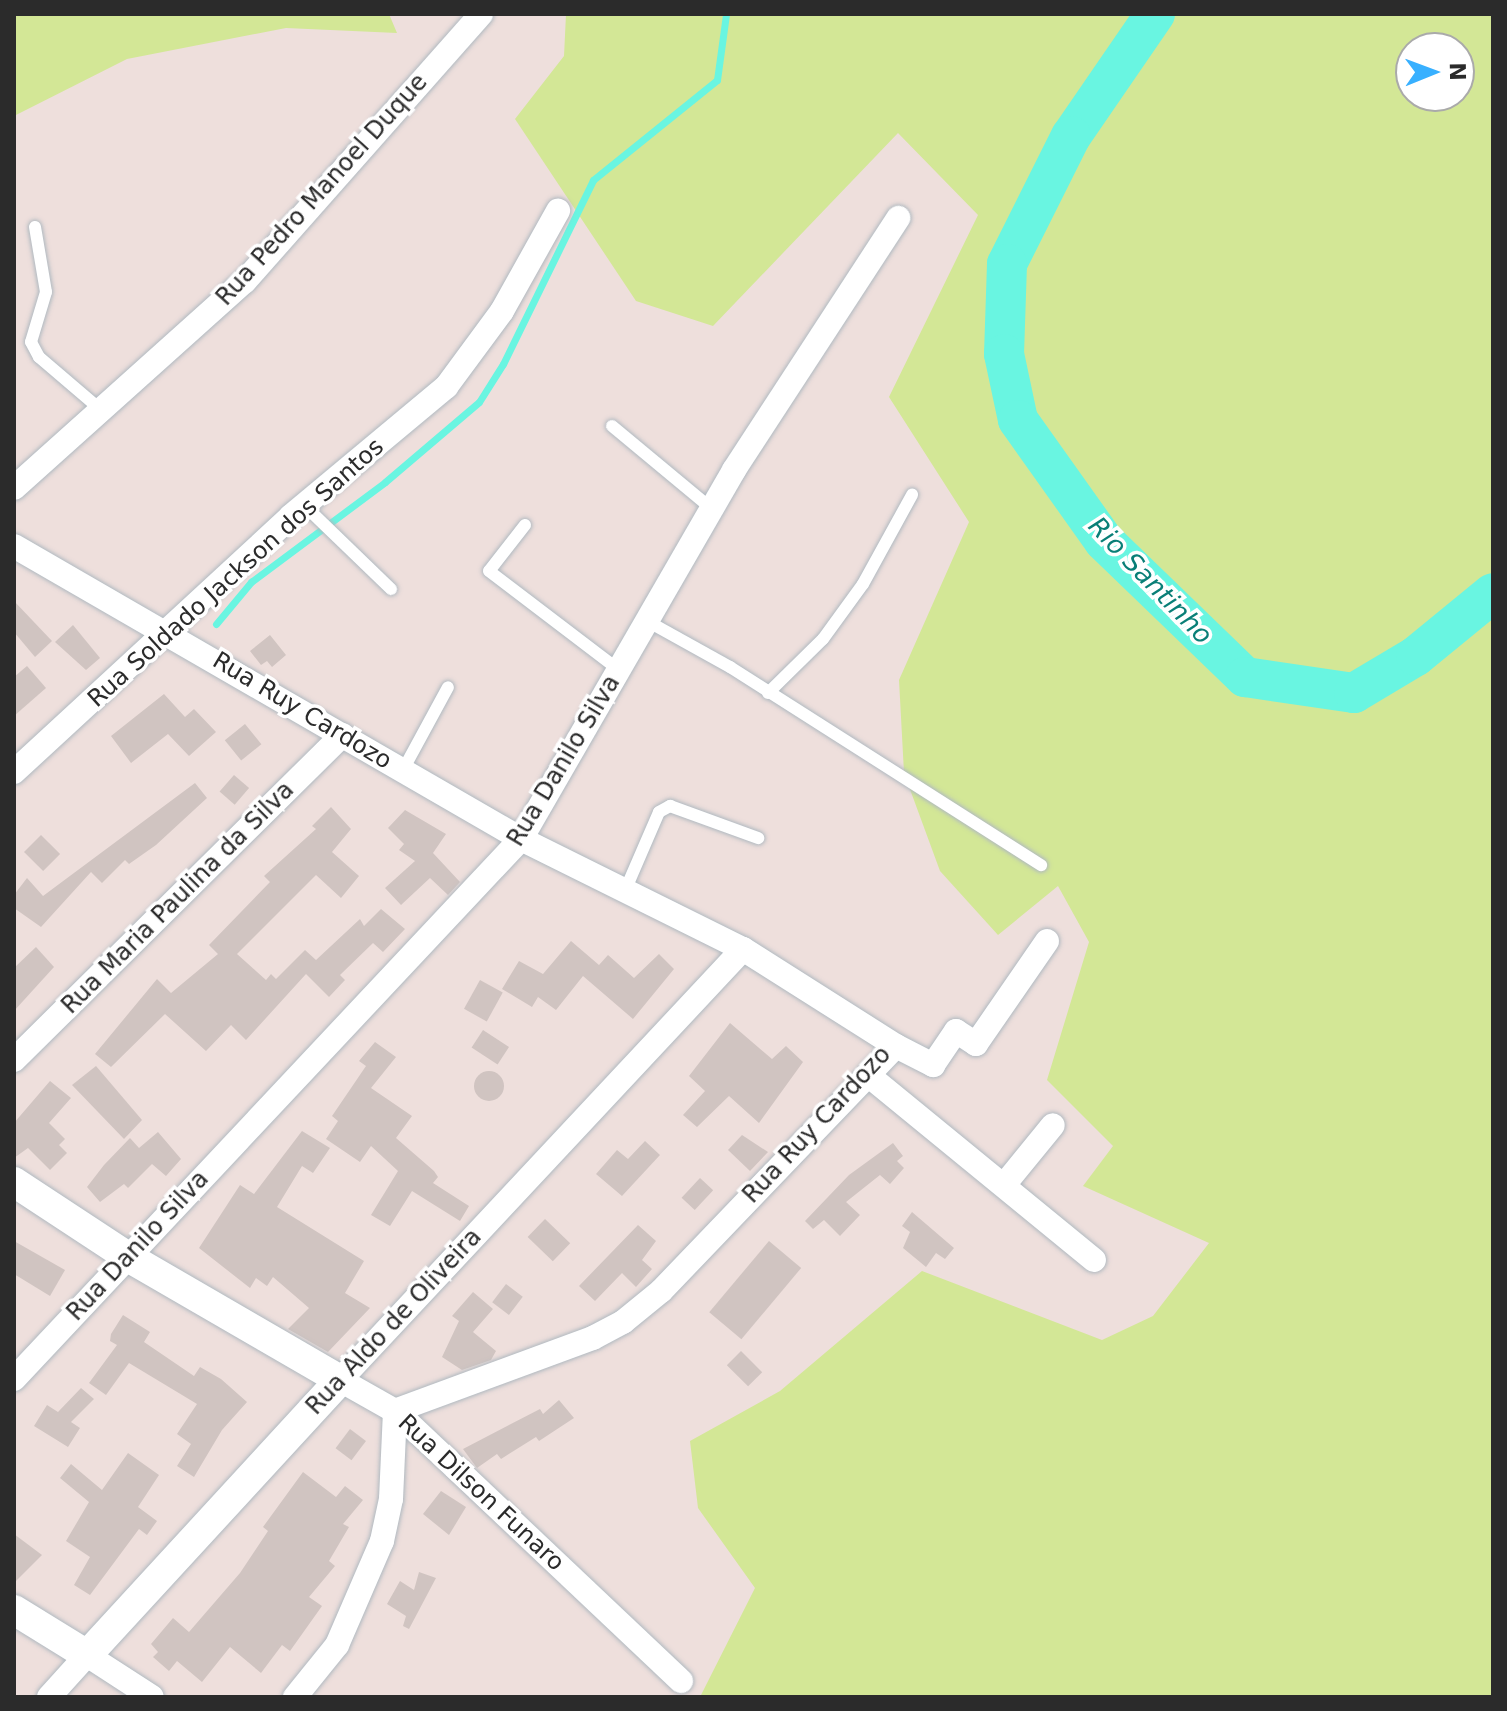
<!DOCTYPE html>
<style>
body{margin:0}
#map{position:relative;width:1507px;height:1711px;overflow:hidden;background:#eedfdc;font-family:"DejaVu Sans",sans-serif}
div>[style]{position:absolute}
[style*='--x']{left:calc(var(--x)*1px);top:calc(var(--y)*1px);width:calc(var(--w)*1px);rotate:calc(var(--a)*1deg)}
.green>*{inset:0;background:#d3e796}
.stream>*{height:7px;margin:-3.5px;padding:0 3.5px;transform-origin:3.5px;border-radius:3.5px;background:#69f5e1}
.river>*{height:40px;margin:-20px;padding:0 20px;transform-origin:20px;border-radius:20px;background:#69f5e1}
.building>*{inset:0;background:#d0c4c1;transform-origin:0 0}
.round{border-radius:50%}
.roads{filter:drop-shadow(0 0 2px #b0b9c0) drop-shadow(0 0 2px #b0b9c0)}
.service>*{height:12px;margin:-6px;padding:0 6px;transform-origin:6px;border-radius:6px;background:#fff}
.minor>*{height:24px;margin:-12px;padding:0 12px;transform-origin:12px;border-radius:12px;background:#fff}
.tertiary>*{height:30px;margin:-15px;padding:0 15px;transform-origin:15px;border-radius:15px;background:#fff}
span{translate:-50% -50%;white-space:nowrap;text-align:center;line-height:1.15;-webkit-text-stroke:7px #fff;paint-order:stroke}
.street-label{font-size:24px;color:#2b2b2b}
.water-label{font-size:26px;color:#097f77;font-style:italic}
.frame{position:absolute;inset:0;border:16px solid #2b2b2b;pointer-events:none}
.north{position:absolute;left:1395px;top:32px;width:80px;height:80px;box-sizing:border-box;background:#fff;border:2px solid #aaa;border-radius:50%;rotate:89deg;font-size:22px;font-weight:700;line-height:32px;text-align:center;color:#2b2b2b}
.north::after{content:'';display:block;margin:auto;width:28px;height:36px;background:#38b0ff;clip-path:polygon(50% 0,100% 100%,50% 72%,0 100%)}
</style>
<div id="map">
<div class="green">
<i style="clip-path:polygon(14px 14px,389px 14px,397px 33px,286px 28px,127px 59px,14px 116px)"></i>
<i style="clip-path:polygon(evenodd,566px 14px,1493px 14px,1493px 1697px,700px 1697px,755px 1588px,698px 1508px,690px 1441px,780px 1391px,922px 1271px,1102px 1340px,1153px 1316px,1209px 1243px,1083px 1186px,1113px 1146px,1047px 1080px,1089px 942px,1058px 886px,998px 935px,940px 871px,904px 773px,899px 680px,969px 522px,889px 397px,978px 215px,898px 133px,713px 326px,636px 301px,515px 119px,564px 56px,566px 14px,1411px 48px,1459px 48px,1459px 96px,1411px 96px,1411px 48px)"></i>
</div>
<div class="stream">
<i style="--x:216;--y:624;--w:55;--a:-50.2"></i>
<i style="--x:251;--y:582;--w:167;--a:-36.7"></i>
<i style="--x:385;--y:482;--w:123;--a:-40.4"></i>
<i style="--x:479;--y:402;--w:45;--a:-57.7"></i>
<i style="--x:503;--y:364;--w:205;--a:-63.9"></i>
<i style="--x:593;--y:180;--w:159;--a:-38.9"></i>
<i style="--x:717;--y:80;--w:67;--a:-82.2"></i>
</div>
<div class="river">
<i style="--x:1155;--y:14;--w:148;--a:124.5"></i>
<i style="--x:1071;--y:136;--w:143;--a:116.6"></i>
<i style="--x:1007;--y:264;--w:90;--a:91.9"></i>
<i style="--x:1004;--y:354;--w:67;--a:78"></i>
<i style="--x:1018;--y:420;--w:148;--a:54.6"></i>
<i style="--x:1104;--y:541;--w:196;--a:44"></i>
<i style="--x:1245;--y:677;--w:110;--a:8.4"></i>
<i style="--x:1354;--y:693;--w:72;--a:-30.8"></i>
<i style="--x:1416;--y:656;--w:99;--a:-39.3"></i>
</div>
<div class="building">
<i style="clip-path:polygon(14px 601px,52px 641px,35px 657px,14px 632px)"></i>
<i style="clip-path:polygon(73px 625px,100px 658px,86px 670px,55px 642px)"></i>
<i style="clip-path:polygon(270px 635px,286px 655px,272px 667px,267px 661px,261px 665px,250px 651px)"></i>
<i style="clip-path:polygon(27px 666px,46px 688px,14px 716px,14px 677px)"></i>
<i style="clip-path:polygon(164px 694px,185px 717px,194px 709px,216px 732px,189px 756px,168px 734px,131px 763px,111px 736px)"></i>
<i style="left:245px;top:724px;width:26px;height:26px;rotate:51deg"></i>
<i style="left:234px;top:775px;width:20px;height:22px;rotate:41deg"></i>
<i style="clip-path:polygon(195px 783px,207px 798px,156px 845px,129px 864px,125px 860px,102px 883px,91px 872px,41px 927px,14px 908px,14px 895px,27px 878px,43px 896px)"></i>
<i style="clip-path:polygon(331px 807px,351px 829px,332px 852px,359px 876px,341px 898px,316px 875px,237px 954px,266px 980px,271px 974px,276px 979px,305px 950px,316px 960px,360px 919px,364px 926px,381px 909px,405px 929px,383px 952px,373px 943px,340px 975px,345px 980px,329px 997px,306px 974px,246px 1040px,231px 1025px,206px 1051px,165px 1014px,111px 1067px,95px 1054px,157px 979px,171px 993px,218px 954px,209px 945px,270px 882px,264px 876px,316px 829px,312px 826px)"></i>
<i style="clip-path:polygon(405px 810px,446px 834px,433px 853px,460px 882px,448px 895px,430px 878px,401px 905px,385px 888px,415px 861px,399px 850px,404px 844px,388px 828px)"></i>
<i style="left:41px;top:835px;width:27px;height:24px;rotate:45deg"></i>
<i style="clip-path:polygon(571px 941px,599px 965px,608px 955px,634px 978px,659px 954px,674px 969px,633px 1019px,583px 976px,556px 1010px,538px 997px,532px 1007px,502px 989px,519px 961px,543px 974px)"></i>
<i style="clip-path:polygon(36px 947px,54px 967px,14px 1011px,14px 968px)"></i>
<i style="left:480px;top:980px;width:26px;height:33px;rotate:29deg"></i>
<i style="clip-path:polygon(730px 1023px,772px 1059px,786px 1046px,803px 1062px,759px 1123px,729px 1096px,697px 1127px,683px 1115px,705px 1091px,689px 1076px)"></i>
<i style="left:483px;top:1030px;width:31px;height:21px;rotate:33deg"></i>
<i style="clip-path:polygon(375px 1042px,396px 1057px,371px 1088px,412px 1116px,396px 1138px,434px 1171px,438px 1177px,433px 1183px,469px 1206px,460px 1221px,412px 1191px,390px 1226px,371px 1215px,398px 1171px,371px 1146px,360px 1162px,326px 1139px,338px 1121px,332px 1116px,366px 1066px,359px 1061px)"></i>
<i style="clip-path:polygon(96px 1066px,142px 1120px,124px 1139px,72px 1085px)"></i>
<i class="round" style="left:474px;top:1071px;width:30px;height:30px"></i>
<i style="clip-path:polygon(50px 1081px,71px 1098px,49px 1123px,65px 1139px,59px 1145px,67px 1153px,50px 1170px,28px 1148px,14px 1158px,14px 1123px)"></i>
<i style="clip-path:polygon(302px 1131px,330px 1148px,313px 1173px,302px 1166px,277px 1207px,364px 1261px,345px 1293px,370px 1308px,328px 1352px,288px 1329px,309px 1308px,273px 1277px,267px 1286px,256px 1278px,250px 1288px,199px 1248px,240px 1185px,254px 1194px)"></i>
<i style="clip-path:polygon(158px 1132px,181px 1159px,166px 1176px,152px 1164px,128px 1188px,124px 1184px,100px 1202px,87px 1187px,104px 1165px,130px 1138px,139px 1148px)"></i>
<i style="clip-path:polygon(742px 1135px,768px 1152px,750px 1171px,728px 1150px)"></i>
<i style="clip-path:polygon(645px 1141px,660px 1155px,622px 1196px,596px 1174px,617px 1150px,628px 1159px)"></i>
<i style="clip-path:polygon(893px 1143px,903px 1156px,897px 1161px,904px 1168px,890px 1184px,880px 1175px,846px 1202px,860px 1215px,840px 1236px,824px 1220px,813px 1229px,805px 1221px,849px 1175px)"></i>
<i style="left:700px;top:1178px;width:18px;height:27px;rotate:43deg"></i>
<i style="clip-path:polygon(912px 1212px,954px 1248px,945px 1259px,936px 1253px,926px 1267px,903px 1248px,910px 1232px,902px 1226px)"></i>
<i style="left:545px;top:1219px;width:35px;height:25px;rotate:44deg"></i>
<i style="clip-path:polygon(638px 1225px,656px 1241px,642px 1260px,652px 1269px,636px 1287px,622px 1273px,595px 1301px,579px 1286px)"></i>
<i style="clip-path:polygon(14px 1241px,65px 1270px,50px 1296px,14px 1274px)"></i>
<i style="left:769px;top:1241px;width:42px;height:93px;rotate:40deg"></i>
<i style="left:506px;top:1284px;width:21px;height:23px;rotate:37deg"></i>
<i style="clip-path:polygon(473px 1292px,493px 1309px,473px 1332px,496px 1351px,491px 1360px,462px 1370px,442px 1357px,459px 1321px,452px 1316px)"></i>
<i style="clip-path:polygon(123px 1315px,150px 1332px,144px 1342px,194px 1376px,200px 1367px,221px 1379px,247px 1402px,222px 1430px,194px 1477px,177px 1466px,191px 1444px,177px 1434px,197px 1404px,129px 1363px,106px 1395px,89px 1383px,117px 1345px,110px 1341px,111px 1334px)"></i>
<i style="left:741px;top:1351px;width:30px;height:20px;rotate:45deg"></i>
<i style="clip-path:polygon(81px 1388px,94px 1399px,71px 1422px,80px 1428px,68px 1447px,34px 1426px,47px 1405px,58px 1412px)"></i>
<i style="clip-path:polygon(559px 1400px,574px 1418px,539px 1441px,536px 1437px,501px 1459px,497px 1454px,477px 1468px,463px 1449px,540px 1409px,543px 1414px)"></i>
<i style="left:350px;top:1429px;width:20px;height:24px;rotate:37deg"></i>
<i style="clip-path:polygon(128px 1453px,159px 1475px,138px 1507px,157px 1521px,147px 1535px,139px 1529px,90px 1595px,74px 1585px,90px 1557px,66px 1541px,89px 1502px,60px 1478px,71px 1464px,102px 1490px)"></i>
<i style="clip-path:polygon(303px 1472px,336px 1497px,345px 1486px,363px 1500px,343px 1524px,349px 1527px,329px 1561px,335px 1566px,309px 1597px,322px 1606px,290px 1651px,282px 1645px,261px 1673px,230px 1647px,202px 1682px,177px 1661px,169px 1671px,153px 1657px,158px 1652px,151px 1644px,173px 1618px,189px 1632px,240px 1573px,268px 1531px,263px 1527px)"></i>
<i style="clip-path:polygon(441px 1491px,466px 1507px,449px 1535px,423px 1514px)"></i>
<i style="clip-path:polygon(14px 1534px,42px 1555px,14px 1583px)"></i>
<i style="clip-path:polygon(419px 1572px,436px 1578px,409px 1629px,403px 1626px,406px 1616px,387px 1604px,400px 1581px,414px 1590px)"></i>
</div>
<div class="roads">
<div class="service">
<i style="--x:35;--y:227;--w:66;--a:80.4"></i>
<i style="--x:46;--y:292;--w:52;--a:106.7"></i>
<i style="--x:31;--y:342;--w:17;--a:62"></i>
<i style="--x:39;--y:357;--w:82;--a:40.5"></i>
<i style="--x:612;--y:426;--w:130;--a:39.7"></i>
<i style="--x:304;--y:505;--w:121;--a:44"></i>
<i style="--x:525;--y:525;--w:58;--a:128"></i>
<i style="--x:489;--y:571;--w:163;--a:37.3"></i>
<i style="--x:647;--y:621;--w:95;--a:29"></i>
<i style="--x:730;--y:667;--w:369;--a:32.5"></i>
<i style="--x:768;--y:693;--w:77;--a:-44.5"></i>
<i style="--x:823;--y:639;--w:68;--a:-54"></i>
<i style="--x:863;--y:584;--w:102;--a:-61.2"></i>
<i style="--x:403;--y:770;--w:94;--a:-61.5"></i>
<i style="--x:624;--y:893;--w:88;--a:-66.6"></i>
<i style="--x:659;--y:812;--w:13;--a:-29"></i>
<i style="--x:670;--y:806;--w:94;--a:20"></i>
</div>
<div class="minor">
<i style="--x:14;--y:488;--w:310;--a:-41.9"></i>
<i style="--x:245;--y:281;--w:356;--a:-48.5"></i>
<i style="--x:14;--y:546;--w:586;--a:30.02"></i>
<i style="--x:521;--y:839;--w:248;--a:26.4"></i>
<i style="--x:743;--y:949;--w:181;--a:32.4"></i>
<i style="--x:896;--y:1046;--w:339;--a:133.8"></i>
<i style="--x:661;--y:1291;--w:49;--a:140.8"></i>
<i style="--x:623;--y:1322;--w:34;--a:152"></i>
<i style="--x:593;--y:1338;--w:211;--a:159.8"></i>
<i style="--x:395;--y:1411;--w:88;--a:92.6"></i>
<i style="--x:391;--y:1499;--w:43;--a:102.1"></i>
<i style="--x:382;--y:1541;--w:113;--a:113.4"></i>
<i style="--x:337;--y:1645;--w:67;--a:128.9"></i>
<i style="--x:14;--y:772;--w:377;--a:-42.7"></i>
<i style="--x:291;--y:516;--w:202;--a:-39.8"></i>
<i style="--x:446;--y:387;--w:94;--a:-53.6"></i>
<i style="--x:502;--y:311;--w:115;--a:-60.8"></i>
<i style="--x:896;--y:1046;--w:42;--a:27.2"></i>
<i style="--x:933;--y:1065;--w:41;--a:-55.9"></i>
<i style="--x:956;--y:1031;--w:24;--a:33"></i>
<i style="--x:976;--y:1044;--w:125;--a:-55.4"></i>
<i style="--x:14;--y:1060;--w:462;--a:-44.7"></i>
<i style="--x:868;--y:1075;--w:292;--a:39.3"></i>
<i style="--x:1004;--y:1185;--w:77;--a:-50.8"></i>
<i style="--x:14;--y:1379;--w:741;--a:-46.81"></i>
<i style="--x:521;--y:839;--w:426;--a:-60"></i>
<i style="--x:734;--y:470;--w:301;--a:-56.9"></i>
<i style="--x:681;--y:1681;--w:393;--a:-136.6"></i>
<i style="--x:395;--y:1411;--w:63;--a:-150.6"></i>
<i style="--x:340;--y:1380;--w:590;--a:-46.92"></i>
<i style="--x:49;--y:1697;--w:57;--a:-47.9"></i>
<i style="--x:87;--y:1655;--w:77;--a:32.9"></i>
</div>
<div class="tertiary">
<i style="--x:14;--y:1182;--w:136;--a:33.3"></i>
<i style="--x:128;--y:1257;--w:245;--a:30.1"></i>
<i style="--x:340;--y:1380;--w:374;--a:132.6"></i>
<i style="--x:87;--y:1655;--w:86;--a:-148.3"></i>
</div>
</div>
<div class="street-label">
<span style="left:322px;top:190px;rotate:-48deg">Rua Pedro Manoel Duque</span>
<span style="left:236px;top:573px;rotate:-42deg">Rua Soldado Jackson dos Santos</span>
<span style="left:302px;top:711px;rotate:31deg">Rua Ruy Cardozo</span>
<span style="left:564px;top:761px;rotate:-59deg">Rua Danilo Silva</span>
<span style="left:178px;top:898px;rotate:-45deg">Rua Maria Paulina da Silva</span>
<span style="left:817px;top:1125px;rotate:-47deg">Rua Ruy Cardozo</span>
<span style="left:138px;top:1246px;rotate:-47deg">Rua Danilo Silva</span>
<span style="left:394px;top:1322px;rotate:-47deg">Rua Aldo de Oliveira</span>
<span style="left:481px;top:1493px;rotate:43deg">Rua Dilson Funaro</span>
</div>
<div class="water-label">
<span style="left:1150px;top:581px;rotate:46deg">Rio Santinho</span>
</div>
<div class="frame"></div>
<div class="north">N</div>
</div>
